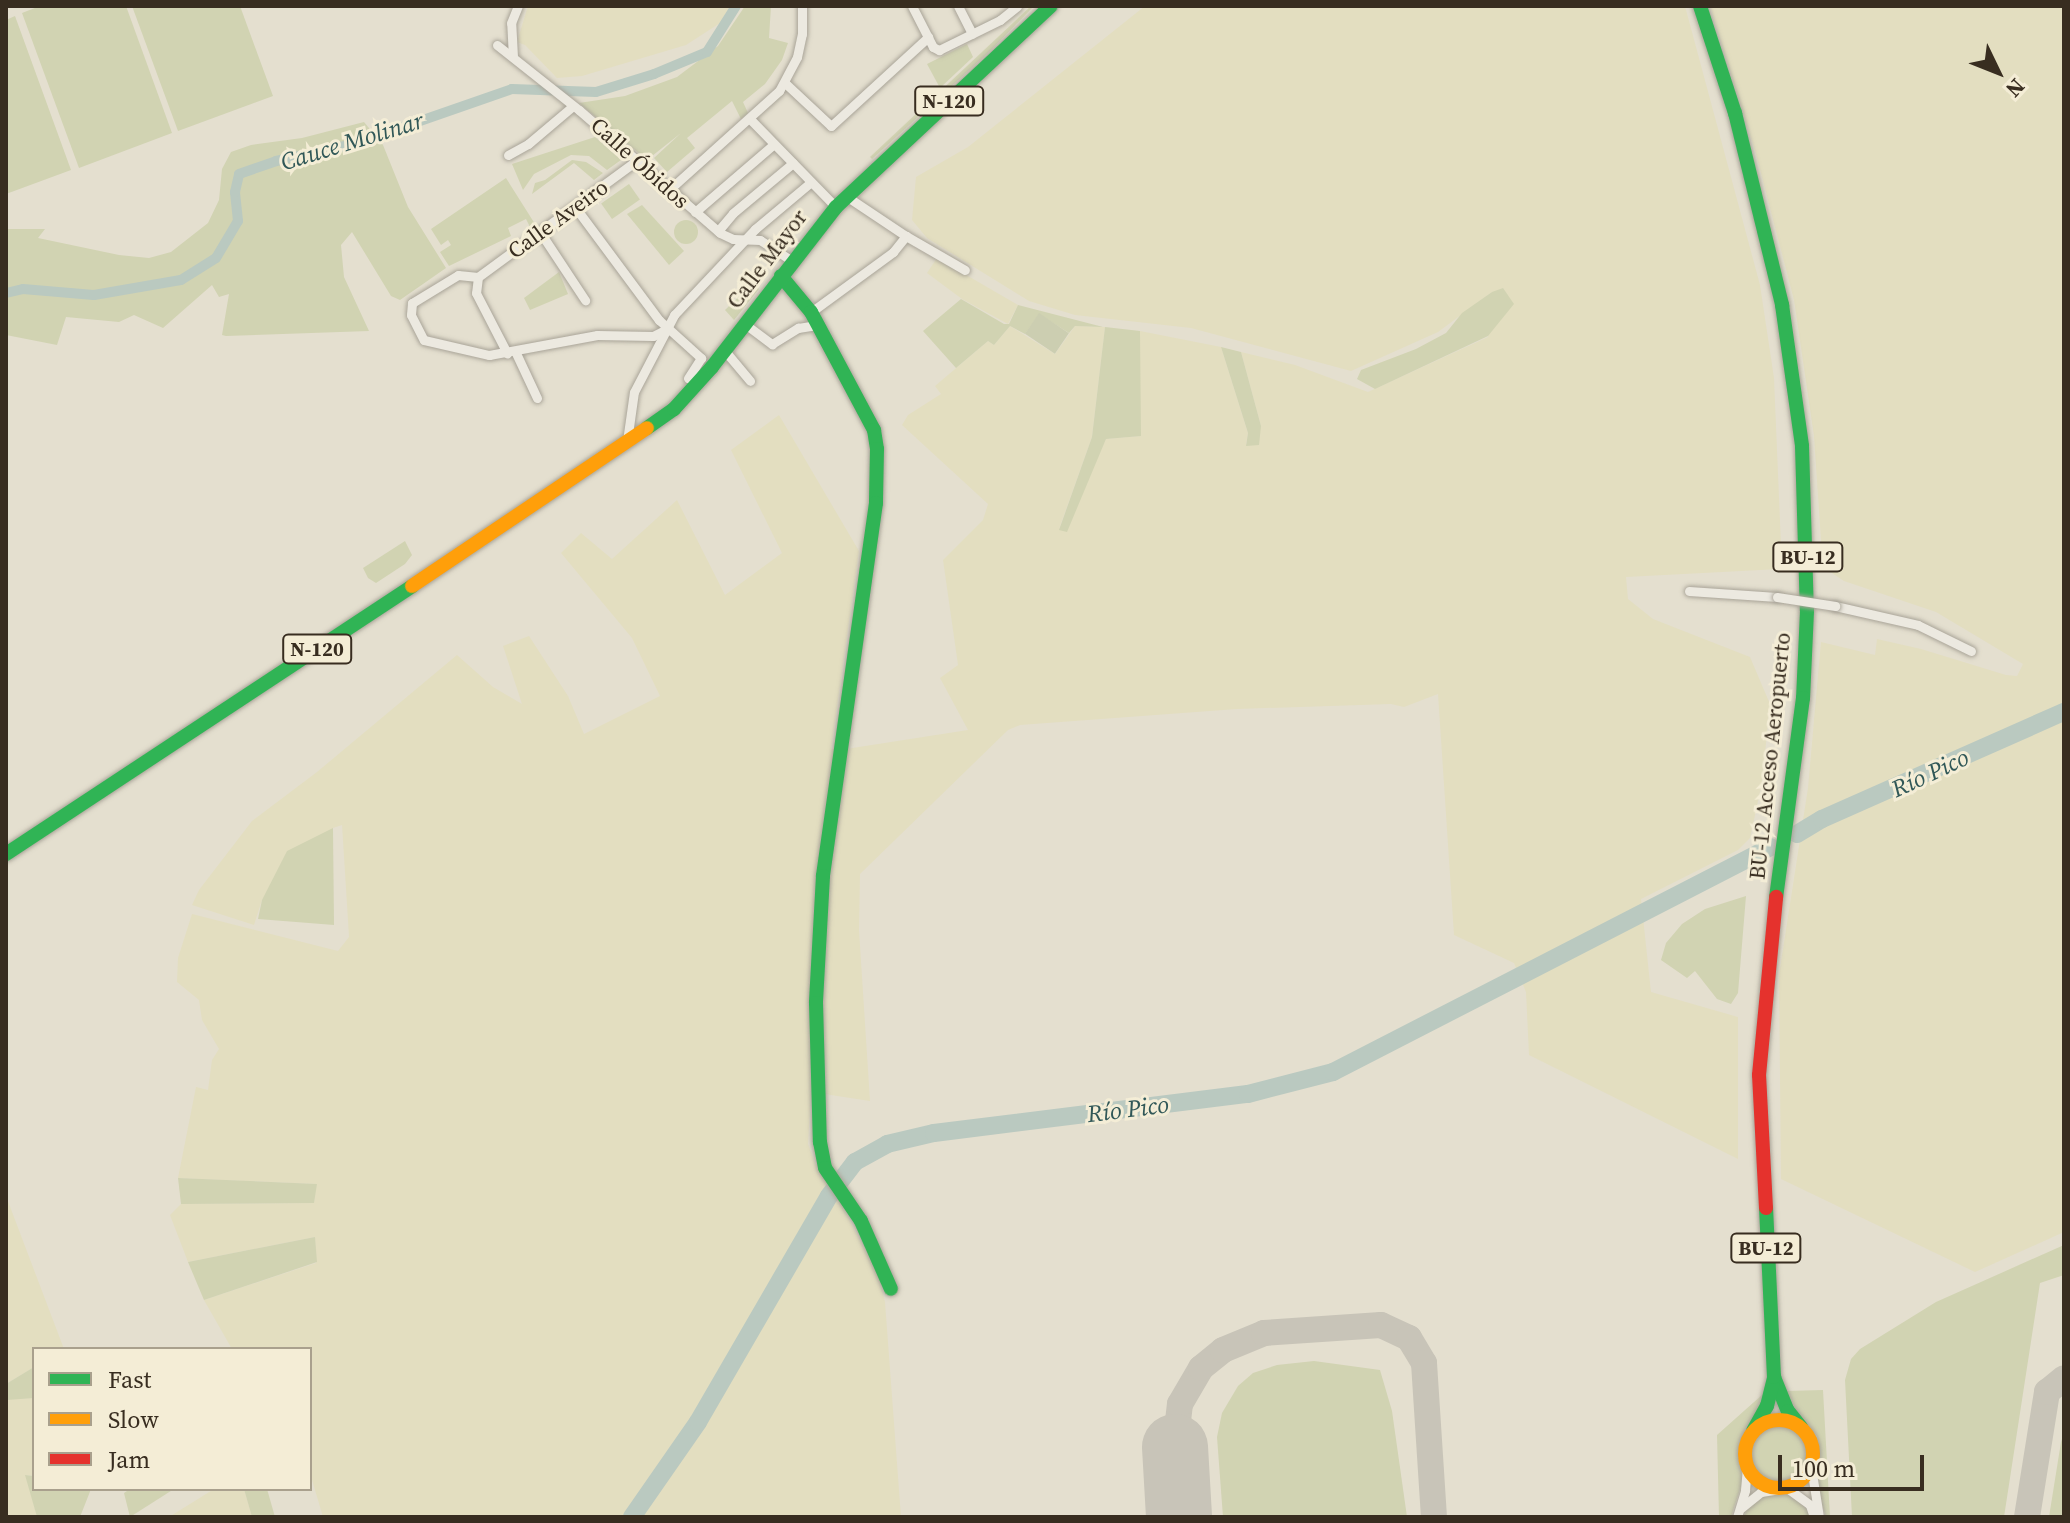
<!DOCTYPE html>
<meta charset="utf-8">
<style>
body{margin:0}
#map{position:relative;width:2070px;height:1523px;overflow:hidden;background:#e4dfcf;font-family:"Source Serif 4",serif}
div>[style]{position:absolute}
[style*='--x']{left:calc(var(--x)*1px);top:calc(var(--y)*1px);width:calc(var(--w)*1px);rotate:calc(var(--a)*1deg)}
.farmland>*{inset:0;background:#e3dec0}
.green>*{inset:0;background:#d1d3b2;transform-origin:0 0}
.round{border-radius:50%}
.cemetery>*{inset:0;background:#ccceb1;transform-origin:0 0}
.canal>*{height:10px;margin:-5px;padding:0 5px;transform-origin:5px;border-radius:5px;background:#bac9c0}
.river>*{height:18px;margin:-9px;padding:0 9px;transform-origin:9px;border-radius:9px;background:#bac9c0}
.taxiway>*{height:26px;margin:-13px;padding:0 13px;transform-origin:13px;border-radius:13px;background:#c8c4b8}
.runway>*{height:66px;margin:-33px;padding:0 33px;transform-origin:33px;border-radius:33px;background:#c8c4b8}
.roads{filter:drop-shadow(0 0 2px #a9a498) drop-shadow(0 0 2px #a9a498)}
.street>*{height:9px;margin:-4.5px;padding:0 4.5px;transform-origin:4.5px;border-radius:4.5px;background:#ece9e0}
.fast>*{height:14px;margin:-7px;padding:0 7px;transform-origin:7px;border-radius:7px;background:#30b455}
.slow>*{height:14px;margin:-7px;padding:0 7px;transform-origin:7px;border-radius:7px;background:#ff9f0a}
.slow>.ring{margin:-7px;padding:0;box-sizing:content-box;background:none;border:14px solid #ff9f0a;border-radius:50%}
.jam>*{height:14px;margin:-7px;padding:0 7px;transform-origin:7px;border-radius:7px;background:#e5322d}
.bridges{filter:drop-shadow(0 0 2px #a9a498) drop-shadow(0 0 2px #a9a498)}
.street-bridge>*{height:9px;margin:-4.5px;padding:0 4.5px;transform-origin:4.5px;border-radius:4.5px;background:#ece9e0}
span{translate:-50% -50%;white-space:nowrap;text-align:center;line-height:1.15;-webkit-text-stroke:6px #f4edd6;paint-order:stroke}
.shield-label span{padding:2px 6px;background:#f4edd6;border:2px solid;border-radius:6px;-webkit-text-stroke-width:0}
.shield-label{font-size:20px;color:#382d20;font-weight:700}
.street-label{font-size:22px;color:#382d20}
.water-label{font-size:24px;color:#305757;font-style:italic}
.frame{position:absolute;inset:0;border:8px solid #382d20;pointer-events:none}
.legend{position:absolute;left:32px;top:1347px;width:280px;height:144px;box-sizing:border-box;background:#f4edd6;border:2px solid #a9a08d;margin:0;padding:10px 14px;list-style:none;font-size:24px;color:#382d20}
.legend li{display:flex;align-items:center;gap:16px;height:40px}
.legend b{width:40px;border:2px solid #a9a08d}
.north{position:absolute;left:1958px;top:32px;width:80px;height:80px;-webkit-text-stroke:6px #f4edd6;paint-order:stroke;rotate:133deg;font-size:22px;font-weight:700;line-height:32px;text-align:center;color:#382d20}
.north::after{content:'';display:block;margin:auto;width:28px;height:36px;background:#382d20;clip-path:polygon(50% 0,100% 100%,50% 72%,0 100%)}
.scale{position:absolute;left:1778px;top:1455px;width:146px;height:36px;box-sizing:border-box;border:4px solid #382d20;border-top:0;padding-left:10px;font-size:24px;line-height:28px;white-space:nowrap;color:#382d20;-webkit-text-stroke:6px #f4edd6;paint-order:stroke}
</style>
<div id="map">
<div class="farmland">
<i style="clip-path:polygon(528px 6px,730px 6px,720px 23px,686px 45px,582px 76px,557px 78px,525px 45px,517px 42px)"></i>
<i style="clip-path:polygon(1145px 6px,1685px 6px,1760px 285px,1774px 378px,1782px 569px,1626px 577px,1628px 599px,1653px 619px,1750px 657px,1770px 704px,1762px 783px,1750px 838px,1738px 850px,1641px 899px,1651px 992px,1738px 1017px,1738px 1159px,1529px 1055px,1526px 992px,1514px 963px,1454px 935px,1438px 694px,1404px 707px,1391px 704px,1237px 709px,1020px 725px,1008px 730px,860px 874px,859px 930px,870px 1101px,811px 1092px,808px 1144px,817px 1168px,841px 1204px,879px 1278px,885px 1302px,901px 1517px,323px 1517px,310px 1473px,310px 1349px,232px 1349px,204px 1300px,316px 1263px,315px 1237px,188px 1262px,170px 1215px,181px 1204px,314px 1203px,316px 1184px,178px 1178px,196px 1087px,208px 1090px,212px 1060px,219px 1049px,202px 1020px,199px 1000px,177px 982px,178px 958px,192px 914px,338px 951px,349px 937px,342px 825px,333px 828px,262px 900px,254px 925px,192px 905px,199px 890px,252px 821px,317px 772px,457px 655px,493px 687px,522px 704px,503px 646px,529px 636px,568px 696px,584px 734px,660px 696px,632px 638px,561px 553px,581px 533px,612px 559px,677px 500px,725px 595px,782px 553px,731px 450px,779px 415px,859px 551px,831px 749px,846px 749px,968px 730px,940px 678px,958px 665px,943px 560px,983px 520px,988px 504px,902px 425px,908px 415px,941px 394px,935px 386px,988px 341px,994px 345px,1010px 326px,1055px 354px,1075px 326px,1105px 327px,1092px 437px,1059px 529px,1106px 439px,1140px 436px,1140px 331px,1221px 347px,1248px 433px,1246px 445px,1261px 426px,1241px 352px,1295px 365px,1368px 392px,1488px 337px,1492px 292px,1438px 332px,1351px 371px,1191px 328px,1075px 315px,1029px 301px,927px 238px,912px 220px,916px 177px,968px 147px)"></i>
<i style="clip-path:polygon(1710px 6px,2064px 6px,2064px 1232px,1975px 1272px,1781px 1179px,1779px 975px,1808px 788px,1821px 642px,1875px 655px,1877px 639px,1921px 649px,2006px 675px,2017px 676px,2023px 664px,1936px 612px,1844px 581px,1826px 569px,1822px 555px,1814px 436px,1794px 300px,1756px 154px)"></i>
<i style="clip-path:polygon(937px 258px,1018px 305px,1008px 324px,962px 299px,927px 273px)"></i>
<i style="clip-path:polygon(6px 1196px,64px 1349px,34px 1349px,34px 1367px,6px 1384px)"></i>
<i style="clip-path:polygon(34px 1398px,34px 1476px,26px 1475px,37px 1517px,6px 1517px,6px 1399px)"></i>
<i style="clip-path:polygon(214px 1489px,244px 1489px,252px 1517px,169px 1517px)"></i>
</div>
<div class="green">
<i style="clip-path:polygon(40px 6px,126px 6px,172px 133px,79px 168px,22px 13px)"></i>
<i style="clip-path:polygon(132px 6px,240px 6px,273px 96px,178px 131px)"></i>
<i style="clip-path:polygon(745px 6px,771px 6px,769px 38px,788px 43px,782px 60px,765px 84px,743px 102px,748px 113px,741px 119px,732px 101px,687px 138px,695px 148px,667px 172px,654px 158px,681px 133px,647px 160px,579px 103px,625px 96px,677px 77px,718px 46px)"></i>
<i style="clip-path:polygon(1031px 6px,1034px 6px,991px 50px,872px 159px,870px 157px)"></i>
<i style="clip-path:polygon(15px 16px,71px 170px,6px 194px,6px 20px)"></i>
<i style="clip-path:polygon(967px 44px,973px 57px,940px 88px,927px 64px)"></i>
<i style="clip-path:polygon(364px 122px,383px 145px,408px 207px,446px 268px,400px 300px,391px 296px,352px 232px,341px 245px,344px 277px,369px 331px,226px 336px,222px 335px,229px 294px,219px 297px,212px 285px,163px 328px,134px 315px,119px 322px,66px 317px,57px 345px,6px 335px,6px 229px,45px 229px,38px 238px,119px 255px,149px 258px,171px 252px,208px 223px,219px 200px,222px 169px,231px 152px,251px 145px,302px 138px)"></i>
<i style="clip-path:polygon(595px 137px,621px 160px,607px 170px,589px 156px,571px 155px,534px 174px,523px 190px,512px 164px)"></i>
<i style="clip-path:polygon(572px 160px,586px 162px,603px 173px,594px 180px,574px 163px,532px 194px,535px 183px,545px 180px)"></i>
<i style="clip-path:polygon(506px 178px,535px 224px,530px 227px,526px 219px,508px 228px,511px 236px,449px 266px,440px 252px,451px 245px,448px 240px,441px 245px,431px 229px)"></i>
<i style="left:629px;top:184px;width:19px;height:34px;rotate:55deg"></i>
<i style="clip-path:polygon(642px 205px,684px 251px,669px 265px,627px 214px)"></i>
<i class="round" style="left:674px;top:220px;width:24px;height:24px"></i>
<i style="clip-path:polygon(559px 272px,568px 294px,530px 310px,524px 298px)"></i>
<i style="clip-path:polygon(752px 284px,759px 289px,734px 320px,725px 310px)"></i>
<i style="clip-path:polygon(1503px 288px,1514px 304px,1488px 336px,1375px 389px,1357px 379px,1361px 370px,1416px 349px,1446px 333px,1462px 313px,1492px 292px)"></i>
<i style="clip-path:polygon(961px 299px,1004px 324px,1009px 324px,1018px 305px,1103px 327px,1075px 326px,1069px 333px,1039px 314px,1025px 334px,1010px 326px,994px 345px,988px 341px,956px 368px,923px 331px)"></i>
<i style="clip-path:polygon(1105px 327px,1140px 331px,1141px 436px,1106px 439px,1067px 532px,1059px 530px,1092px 437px)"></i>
<i style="clip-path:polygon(1221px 347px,1241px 352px,1261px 426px,1259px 445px,1246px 446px,1248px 433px)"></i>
<i style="clip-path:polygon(405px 541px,412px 555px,405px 564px,376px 583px,368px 578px,363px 568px)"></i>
<i style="clip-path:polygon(333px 828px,334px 925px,258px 919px,262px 900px,287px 851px)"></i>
<i style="clip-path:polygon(1746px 896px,1738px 993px,1731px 1004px,1717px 999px,1695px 971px,1687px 978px,1661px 960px,1666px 943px,1682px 924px,1705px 909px)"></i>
<i style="clip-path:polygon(178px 1178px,317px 1184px,314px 1203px,181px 1204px)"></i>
<i style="clip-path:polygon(315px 1237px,317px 1262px,204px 1300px,188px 1262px)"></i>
<i style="clip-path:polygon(2064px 1245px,2064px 1275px,2040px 1283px,2004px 1517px,1852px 1517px,1845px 1380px,1851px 1359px,1860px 1349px,1936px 1302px)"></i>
<i style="clip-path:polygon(1314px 1361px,1380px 1370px,1392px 1411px,1407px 1517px,1223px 1517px,1217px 1437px,1222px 1413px,1238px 1386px,1253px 1373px,1277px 1365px)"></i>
<i style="clip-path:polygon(34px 1367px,34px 1398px,7px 1400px,6px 1384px)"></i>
<i style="clip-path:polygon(1823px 1390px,1830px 1517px,1826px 1517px,1816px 1486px,1819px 1446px,1817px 1436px,1798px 1415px,1787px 1391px)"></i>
<i style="clip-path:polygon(1763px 1394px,1759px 1412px,1740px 1445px,1742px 1483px,1731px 1517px,1719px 1517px,1717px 1435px)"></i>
<i class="round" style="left:1751px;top:1426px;width:56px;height:56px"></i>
<i style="clip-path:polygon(2064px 1433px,2064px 1517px,2049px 1517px,2061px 1442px)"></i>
<i style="clip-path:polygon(25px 1475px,34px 1476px,34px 1489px,91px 1489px,80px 1517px,37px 1517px)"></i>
<i style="clip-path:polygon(130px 1489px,174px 1489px,130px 1517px,124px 1493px)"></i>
<i style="clip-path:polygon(244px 1489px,267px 1489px,275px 1517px,252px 1517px)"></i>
<i style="clip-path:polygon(1767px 1494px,1792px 1495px,1804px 1503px,1811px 1517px,1744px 1517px,1748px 1506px)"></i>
</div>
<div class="cemetery">
<i style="left:1039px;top:313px;width:36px;height:25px;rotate:34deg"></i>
</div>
<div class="canal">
<i style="--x:6;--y:293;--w:17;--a:-13"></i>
<i style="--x:23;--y:289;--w:71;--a:4.8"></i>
<i style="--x:94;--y:295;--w:88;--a:-9.8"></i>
<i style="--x:181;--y:280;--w:41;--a:-32.2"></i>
<i style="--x:216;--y:258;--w:43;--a:-59.3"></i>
<i style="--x:238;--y:221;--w:29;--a:-96"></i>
<i style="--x:235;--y:192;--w:18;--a:-77"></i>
<i style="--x:239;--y:174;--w:39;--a:-19"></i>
<i style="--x:276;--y:161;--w:80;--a:-12.3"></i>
<i style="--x:354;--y:144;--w:167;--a:-19.2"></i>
<i style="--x:512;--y:89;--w:84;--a:2"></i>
<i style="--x:596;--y:92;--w:61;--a:-17.2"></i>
<i style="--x:654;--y:74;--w:57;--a:-22.5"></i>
<i style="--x:707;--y:52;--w:54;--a:-57.8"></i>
</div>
<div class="river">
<i style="--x:1797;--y:834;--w:29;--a:-31"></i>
<i style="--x:1822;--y:819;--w:265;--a:-23.9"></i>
<i style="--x:632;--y:1517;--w:116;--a:-55.2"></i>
<i style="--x:698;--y:1422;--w:261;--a:-59.9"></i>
<i style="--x:829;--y:1196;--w:43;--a:-52.6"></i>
<i style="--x:855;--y:1162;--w:37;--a:-29"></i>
<i style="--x:887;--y:1144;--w:48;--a:-13.2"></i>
<i style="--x:934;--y:1133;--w:316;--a:-7.1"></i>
<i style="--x:1248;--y:1094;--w:88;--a:-14.5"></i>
<i style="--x:1333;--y:1072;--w:492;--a:-27.2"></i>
</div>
<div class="taxiway">
<i style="--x:1175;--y:1447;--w:43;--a:-83.4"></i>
<i style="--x:1180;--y:1404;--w:42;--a:-59.7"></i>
<i style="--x:1201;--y:1368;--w:28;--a:-39"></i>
<i style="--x:1223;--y:1350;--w:44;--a:-22.5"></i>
<i style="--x:1264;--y:1333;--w:117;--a:-3.9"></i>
<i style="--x:1381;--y:1325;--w:31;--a:25"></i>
<i style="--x:1409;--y:1338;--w:29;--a:59"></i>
<i style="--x:1424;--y:1363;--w:154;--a:86.3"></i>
<i style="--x:2027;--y:1517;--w:127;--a:-80.9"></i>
<i style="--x:2047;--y:1392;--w:22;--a:-39"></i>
</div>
<div class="runway">
<i style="--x:1175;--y:1447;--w:70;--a:86.7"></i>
</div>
<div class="roads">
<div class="street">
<i style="--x:912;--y:6;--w:46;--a:62.9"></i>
<i style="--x:933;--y:47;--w:7;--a:27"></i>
<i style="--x:939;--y:50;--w:68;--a:-26.2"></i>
<i style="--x:1000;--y:20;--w:22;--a:-39"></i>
<i style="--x:958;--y:6;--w:31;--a:63"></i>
<i style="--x:497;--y:45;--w:105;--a:38.4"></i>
<i style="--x:579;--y:110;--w:187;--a:41.1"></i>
<i style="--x:720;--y:233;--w:14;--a:25"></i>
<i style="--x:733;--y:239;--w:27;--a:2"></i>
<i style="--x:760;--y:240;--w:38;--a:33"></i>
<i style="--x:513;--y:57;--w:34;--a:-93"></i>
<i style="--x:511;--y:23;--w:18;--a:-68"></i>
<i style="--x:785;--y:83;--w:63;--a:43.1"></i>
<i style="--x:831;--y:126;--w:132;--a:-42.5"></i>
<i style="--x:751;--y:120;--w:122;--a:45.7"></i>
<i style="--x:508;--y:155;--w:23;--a:-29"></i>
<i style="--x:528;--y:144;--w:59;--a:-40.2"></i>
<i style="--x:670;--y:189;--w:147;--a:-42"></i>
<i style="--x:779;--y:91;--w:38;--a:-62"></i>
<i style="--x:797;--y:57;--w:24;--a:-78"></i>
<i style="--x:802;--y:34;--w:28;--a:-90"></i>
<i style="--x:846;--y:196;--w:72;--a:33.7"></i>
<i style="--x:906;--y:236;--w:68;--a:30"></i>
<i style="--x:575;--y:207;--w:141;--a:53.4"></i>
<i style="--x:659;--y:320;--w:57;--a:42.1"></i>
<i style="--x:701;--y:358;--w:24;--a:123"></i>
<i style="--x:695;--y:212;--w:104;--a:-40.7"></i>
<i style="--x:718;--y:231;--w:23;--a:-50"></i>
<i style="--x:733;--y:213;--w:78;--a:-39.8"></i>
<i style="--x:540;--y:232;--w:82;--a:56.5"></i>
<i style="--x:478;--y:277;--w:20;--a:-174"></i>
<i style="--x:458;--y:275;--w:54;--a:148.7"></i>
<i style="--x:412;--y:303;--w:12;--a:95"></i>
<i style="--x:411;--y:315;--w:28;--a:63"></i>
<i style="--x:424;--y:340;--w:67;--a:13"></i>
<i style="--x:489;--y:355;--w:110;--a:-10.5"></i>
<i style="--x:597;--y:335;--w:56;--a:1"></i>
<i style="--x:653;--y:336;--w:16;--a:-27"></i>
<i style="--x:478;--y:277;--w:197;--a:-36.3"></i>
<i style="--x:478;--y:277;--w:16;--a:97"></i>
<i style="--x:476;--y:293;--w:68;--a:62.7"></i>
<i style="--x:811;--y:312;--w:102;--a:-36.2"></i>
<i style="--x:893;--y:252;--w:21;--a:-51"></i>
<i style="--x:745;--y:324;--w:34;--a:37"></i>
<i style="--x:772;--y:344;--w:31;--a:-32"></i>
<i style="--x:798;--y:328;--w:19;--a:-9"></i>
<i style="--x:515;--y:351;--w:52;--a:64.9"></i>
<i style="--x:725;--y:351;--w:39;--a:50"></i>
<i style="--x:627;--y:441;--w:49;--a:-81.9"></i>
<i style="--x:634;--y:392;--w:87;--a:-62.5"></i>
<i style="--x:674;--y:315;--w:118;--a:-46.7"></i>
<i style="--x:755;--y:229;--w:73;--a:-40"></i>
<i style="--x:1689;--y:591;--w:88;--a:3.9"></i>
<i style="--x:1835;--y:606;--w:85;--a:12.9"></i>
<i style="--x:1918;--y:625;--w:59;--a:26.1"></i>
<i style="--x:1811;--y:1467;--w:51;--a:80.9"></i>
<i style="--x:1787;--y:1488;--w:29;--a:36"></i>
<i style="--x:1810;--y:1505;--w:13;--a:72"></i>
<i style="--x:1741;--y:1508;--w:26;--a:-39"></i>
<i style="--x:1761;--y:1492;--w:19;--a:-9"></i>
<i style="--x:1737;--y:1517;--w:28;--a:-73"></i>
<i style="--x:1745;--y:1490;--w:22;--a:-85"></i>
</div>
<div class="fast">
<i style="--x:1700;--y:6;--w:113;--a:71.9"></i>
<i style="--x:1735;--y:113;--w:198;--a:76.2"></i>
<i style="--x:1782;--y:305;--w:142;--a:81.9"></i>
<i style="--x:1802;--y:446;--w:165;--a:88.3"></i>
<i style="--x:1807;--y:611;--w:87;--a:92.6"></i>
<i style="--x:1803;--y:698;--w:201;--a:97.7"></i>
<i style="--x:781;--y:276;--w:47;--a:50.2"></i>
<i style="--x:811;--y:312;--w:134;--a:61.9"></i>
<i style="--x:874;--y:430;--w:19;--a:81"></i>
<i style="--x:877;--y:449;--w:54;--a:91.1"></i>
<i style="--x:876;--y:503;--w:377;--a:98.1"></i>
<i style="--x:823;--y:876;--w:127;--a:93.2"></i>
<i style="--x:816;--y:1003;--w:139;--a:88.4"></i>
<i style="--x:820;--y:1142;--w:26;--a:79"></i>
<i style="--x:825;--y:1168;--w:64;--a:55.8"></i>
<i style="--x:861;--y:1221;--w:74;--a:66.2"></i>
<i style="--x:647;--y:428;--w:33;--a:-35"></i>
<i style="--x:674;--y:409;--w:57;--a:-47.9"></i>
<i style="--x:712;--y:367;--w:202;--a:-52.2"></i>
<i style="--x:836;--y:207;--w:294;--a:-43.1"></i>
<i style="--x:6;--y:854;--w:486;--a:-33.4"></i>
<i style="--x:1774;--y:1377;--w:37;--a:68"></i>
<i style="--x:1788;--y:1411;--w:21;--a:51"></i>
<i style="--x:1753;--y:1431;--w:29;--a:-61"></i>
<i style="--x:1767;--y:1406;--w:30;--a:-76"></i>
<i style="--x:1774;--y:1377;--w:169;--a:-92.7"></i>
</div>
<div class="slow">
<i style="--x:412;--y:586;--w:283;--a:-33.9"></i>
<i class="ring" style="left:1745px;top:1420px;width:54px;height:54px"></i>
</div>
<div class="jam">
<i style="--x:1766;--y:1208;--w:133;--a:-93"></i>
<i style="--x:1759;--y:1075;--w:179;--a:-84.5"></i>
</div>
</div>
<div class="bridges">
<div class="street-bridge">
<i style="--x:1777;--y:597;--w:59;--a:8.8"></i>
</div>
</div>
<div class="shield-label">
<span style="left:949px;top:101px">N-120</span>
<span style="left:1808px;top:557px">BU-12</span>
<span style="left:317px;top:649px">N-120</span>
<span style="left:1766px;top:1248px">BU-12</span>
</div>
<div class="street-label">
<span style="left:640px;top:163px;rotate:42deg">Calle Óbidos</span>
<span style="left:558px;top:219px;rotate:-36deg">Calle Aveiro</span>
<span style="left:767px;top:259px;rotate:-53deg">Calle Mayor</span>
<span style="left:1770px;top:756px;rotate:-84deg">BU-12 Acceso Aeropuerto</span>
</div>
<div class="water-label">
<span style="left:352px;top:141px;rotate:-17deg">Cauce Molinar</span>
<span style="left:1930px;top:773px;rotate:-25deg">Río Pico</span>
<span style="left:1128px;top:1109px;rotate:-7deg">Río Pico</span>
</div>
<div class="frame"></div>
<ul class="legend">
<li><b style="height:10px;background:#30b455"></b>Fast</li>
<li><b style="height:10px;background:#ff9f0a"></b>Slow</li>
<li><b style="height:10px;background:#e5322d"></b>Jam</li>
</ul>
<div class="north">N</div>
<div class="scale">100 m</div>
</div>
